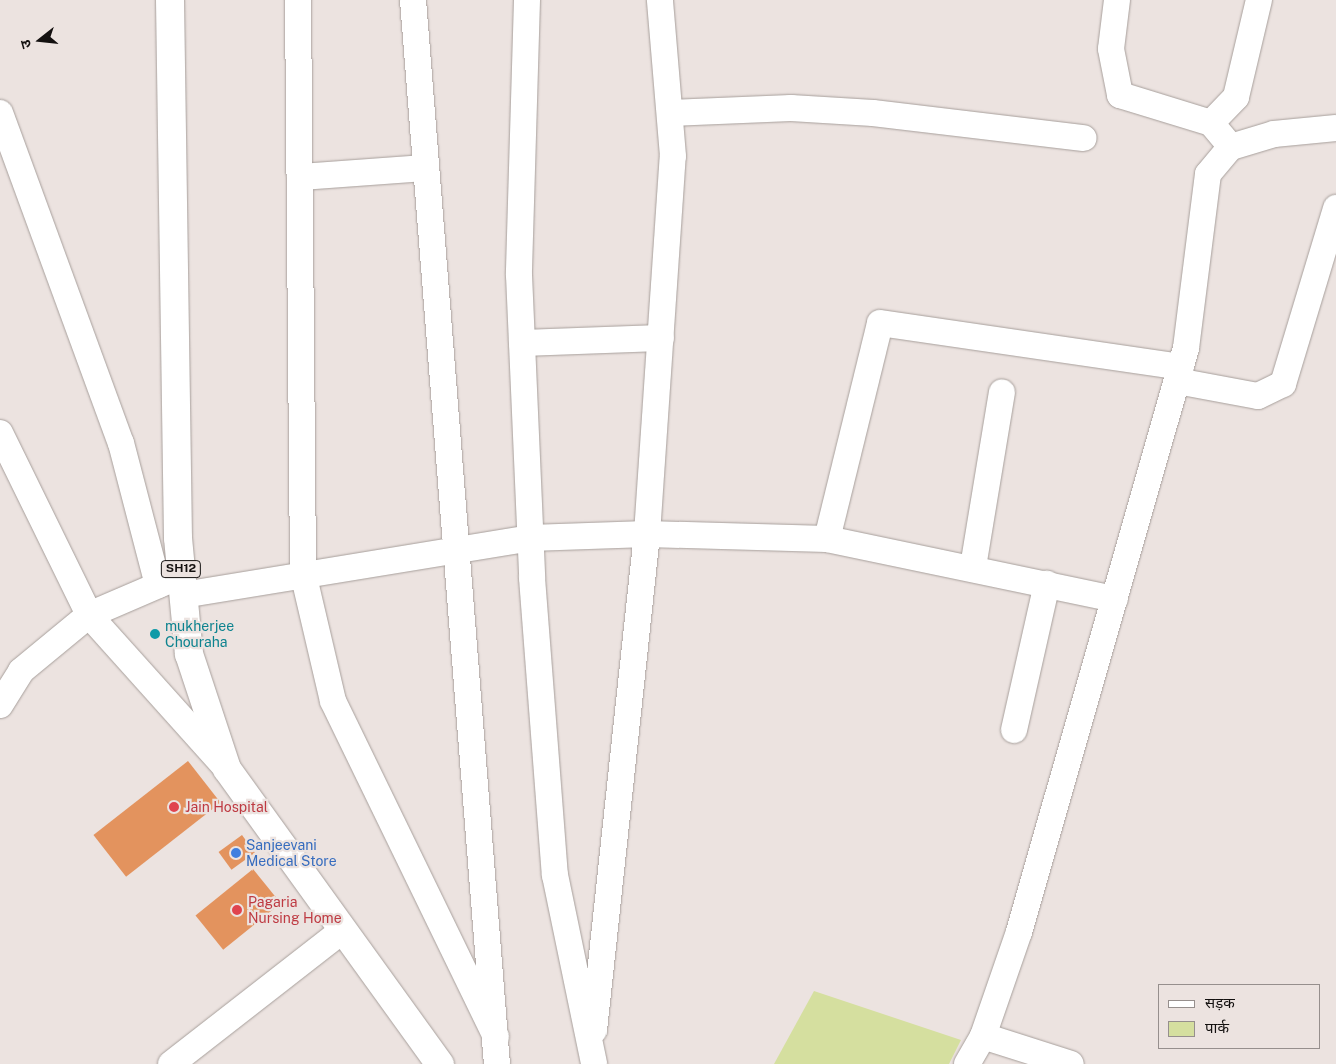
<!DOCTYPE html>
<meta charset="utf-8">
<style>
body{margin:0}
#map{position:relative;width:1336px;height:1064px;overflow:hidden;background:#ece3e0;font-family:"Public Sans","Noto Sans Devanagari",sans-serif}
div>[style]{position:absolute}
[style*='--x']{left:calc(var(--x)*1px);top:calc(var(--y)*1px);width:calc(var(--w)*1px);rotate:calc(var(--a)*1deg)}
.green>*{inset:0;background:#d5df9f}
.building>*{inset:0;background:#e3935e;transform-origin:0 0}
.roads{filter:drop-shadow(0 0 1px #a79f9b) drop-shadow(0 0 1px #a79f9b)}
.minor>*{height:26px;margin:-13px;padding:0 13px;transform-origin:13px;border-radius:13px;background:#fff}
.primary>*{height:28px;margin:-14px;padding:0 14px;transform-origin:14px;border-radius:14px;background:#fff}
.dots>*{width:14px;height:14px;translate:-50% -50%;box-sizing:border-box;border:2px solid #ece3e0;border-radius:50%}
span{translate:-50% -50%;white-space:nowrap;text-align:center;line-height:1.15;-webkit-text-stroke:4.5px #ece3e0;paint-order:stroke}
.shield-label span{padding:1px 4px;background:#ece3e0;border:1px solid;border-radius:4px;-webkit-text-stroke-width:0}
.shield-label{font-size:12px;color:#141110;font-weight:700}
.culture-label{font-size:14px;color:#0d838f}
.left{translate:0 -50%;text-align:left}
.health-label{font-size:14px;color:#be3a42}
.shop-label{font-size:14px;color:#366cbe}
.legend{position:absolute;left:1158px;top:984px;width:162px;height:65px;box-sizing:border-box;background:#ece3e0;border:1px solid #968f8d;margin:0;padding:6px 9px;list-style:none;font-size:15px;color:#141110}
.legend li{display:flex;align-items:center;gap:10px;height:25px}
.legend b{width:25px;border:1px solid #968f8d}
.north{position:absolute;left:15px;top:15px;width:50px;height:50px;-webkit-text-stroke:4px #ece3e0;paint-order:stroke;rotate:254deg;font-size:14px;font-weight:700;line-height:20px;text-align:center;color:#141110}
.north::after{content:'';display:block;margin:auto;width:18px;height:22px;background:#141110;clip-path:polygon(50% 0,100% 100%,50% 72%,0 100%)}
</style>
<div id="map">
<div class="green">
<i style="clip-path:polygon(814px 991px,961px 1040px,949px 1064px,774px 1064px)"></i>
</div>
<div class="building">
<i style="left:188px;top:761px;width:53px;height:120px;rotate:52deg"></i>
<i style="left:242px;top:835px;width:22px;height:29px;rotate:54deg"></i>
<i style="left:253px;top:869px;width:44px;height:74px;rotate:51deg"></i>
</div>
<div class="roads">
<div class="minor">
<i style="--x:298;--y:0;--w:573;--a:89.5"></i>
<i style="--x:303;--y:573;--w:131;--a:76.8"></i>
<i style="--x:333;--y:701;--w:373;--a:64.1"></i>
<i style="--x:413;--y:0;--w:1067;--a:85.49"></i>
<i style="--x:527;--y:0;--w:275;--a:91.7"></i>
<i style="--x:519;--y:275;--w:303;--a:87.5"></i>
<i style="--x:532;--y:578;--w:298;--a:85.6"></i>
<i style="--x:555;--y:875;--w:193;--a:78.3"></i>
<i style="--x:1117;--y:0;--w:49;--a:97"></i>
<i style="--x:1111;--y:49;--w:47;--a:78.9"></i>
<i style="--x:1120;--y:95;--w:95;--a:17.1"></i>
<i style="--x:1211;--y:123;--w:31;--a:50"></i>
<i style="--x:0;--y:113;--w:351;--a:69.9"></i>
<i style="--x:121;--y:443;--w:147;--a:75.4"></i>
<i style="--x:670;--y:113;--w:121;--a:-2.4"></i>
<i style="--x:791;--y:108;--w:82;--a:3.5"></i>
<i style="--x:873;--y:113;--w:212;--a:6.8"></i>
<i style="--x:1211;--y:123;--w:36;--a:-46"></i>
<i style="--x:1236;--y:97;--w:100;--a:-76.7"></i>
<i style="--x:300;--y:177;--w:126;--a:-4.1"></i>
<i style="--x:522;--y:343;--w:139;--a:-2.1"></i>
<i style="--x:1177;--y:381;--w:82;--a:10.5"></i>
<i style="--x:1258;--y:396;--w:28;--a:-26"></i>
<i style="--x:1283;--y:384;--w:184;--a:-73.2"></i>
<i style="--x:0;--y:433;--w:203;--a:63.9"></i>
<i style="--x:89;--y:615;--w:207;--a:48.1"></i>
<i style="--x:827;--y:539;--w:222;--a:-76.2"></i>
<i style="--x:880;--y:323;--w:304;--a:8.3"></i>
<i style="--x:973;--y:567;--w:177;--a:-80.6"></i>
<i style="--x:183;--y:595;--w:352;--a:-9.3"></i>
<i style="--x:530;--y:538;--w:117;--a:-2"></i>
<i style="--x:647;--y:534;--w:180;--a:1.6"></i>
<i style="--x:827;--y:539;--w:294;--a:11.8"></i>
<i style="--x:0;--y:705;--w:40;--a:-58"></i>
<i style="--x:21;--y:671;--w:88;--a:-39.5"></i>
<i style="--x:89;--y:615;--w:94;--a:-23.3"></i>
<i style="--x:1014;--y:730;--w:150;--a:-77.3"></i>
<i style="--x:594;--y:1030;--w:499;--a:-83.9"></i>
<i style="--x:647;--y:534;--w:379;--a:-86.1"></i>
<i style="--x:673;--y:156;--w:157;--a:-94.8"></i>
<i style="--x:983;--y:1036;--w:92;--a:17.7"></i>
<i style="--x:171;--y:1064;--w:218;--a:-37.9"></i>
<i style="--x:967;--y:1064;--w:32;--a:-60"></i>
<i style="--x:983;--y:1036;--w:110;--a:-70.9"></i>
<i style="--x:1019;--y:932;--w:607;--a:-74.04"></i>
<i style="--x:1186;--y:348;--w:175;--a:-82.8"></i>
<i style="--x:1208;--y:174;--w:35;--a:-50"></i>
<i style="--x:1231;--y:147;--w:45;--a:-16.8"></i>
<i style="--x:1274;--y:134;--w:62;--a:-5.5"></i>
</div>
<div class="primary">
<i style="--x:170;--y:0;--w:538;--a:89.15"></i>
<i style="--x:178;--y:538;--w:117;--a:84.6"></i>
<i style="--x:189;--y:654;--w:121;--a:71.7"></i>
<i style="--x:227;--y:769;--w:364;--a:54.2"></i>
</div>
</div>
<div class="dots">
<i style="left:155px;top:634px;background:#0f9aa8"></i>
<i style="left:174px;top:807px;background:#e0444e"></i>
<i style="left:236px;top:853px;background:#3f7fe0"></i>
<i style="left:237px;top:910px;background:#e0444e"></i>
</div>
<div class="shield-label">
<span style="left:181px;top:569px">SH12</span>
</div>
<div class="culture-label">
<span class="left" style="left:165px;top:634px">mukherjee<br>Chouraha</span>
</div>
<div class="health-label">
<span class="left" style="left:185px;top:807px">Jain Hospital</span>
<span class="left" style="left:248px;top:910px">Pagaria<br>Nursing Home</span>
</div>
<div class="shop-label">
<span class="left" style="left:246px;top:853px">Sanjeevani<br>Medical Store</span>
</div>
<ul class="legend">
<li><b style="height:6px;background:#fff"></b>सड़क</li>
<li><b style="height:14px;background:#d5df9f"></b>पार्क</li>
</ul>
<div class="north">उ</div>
</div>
